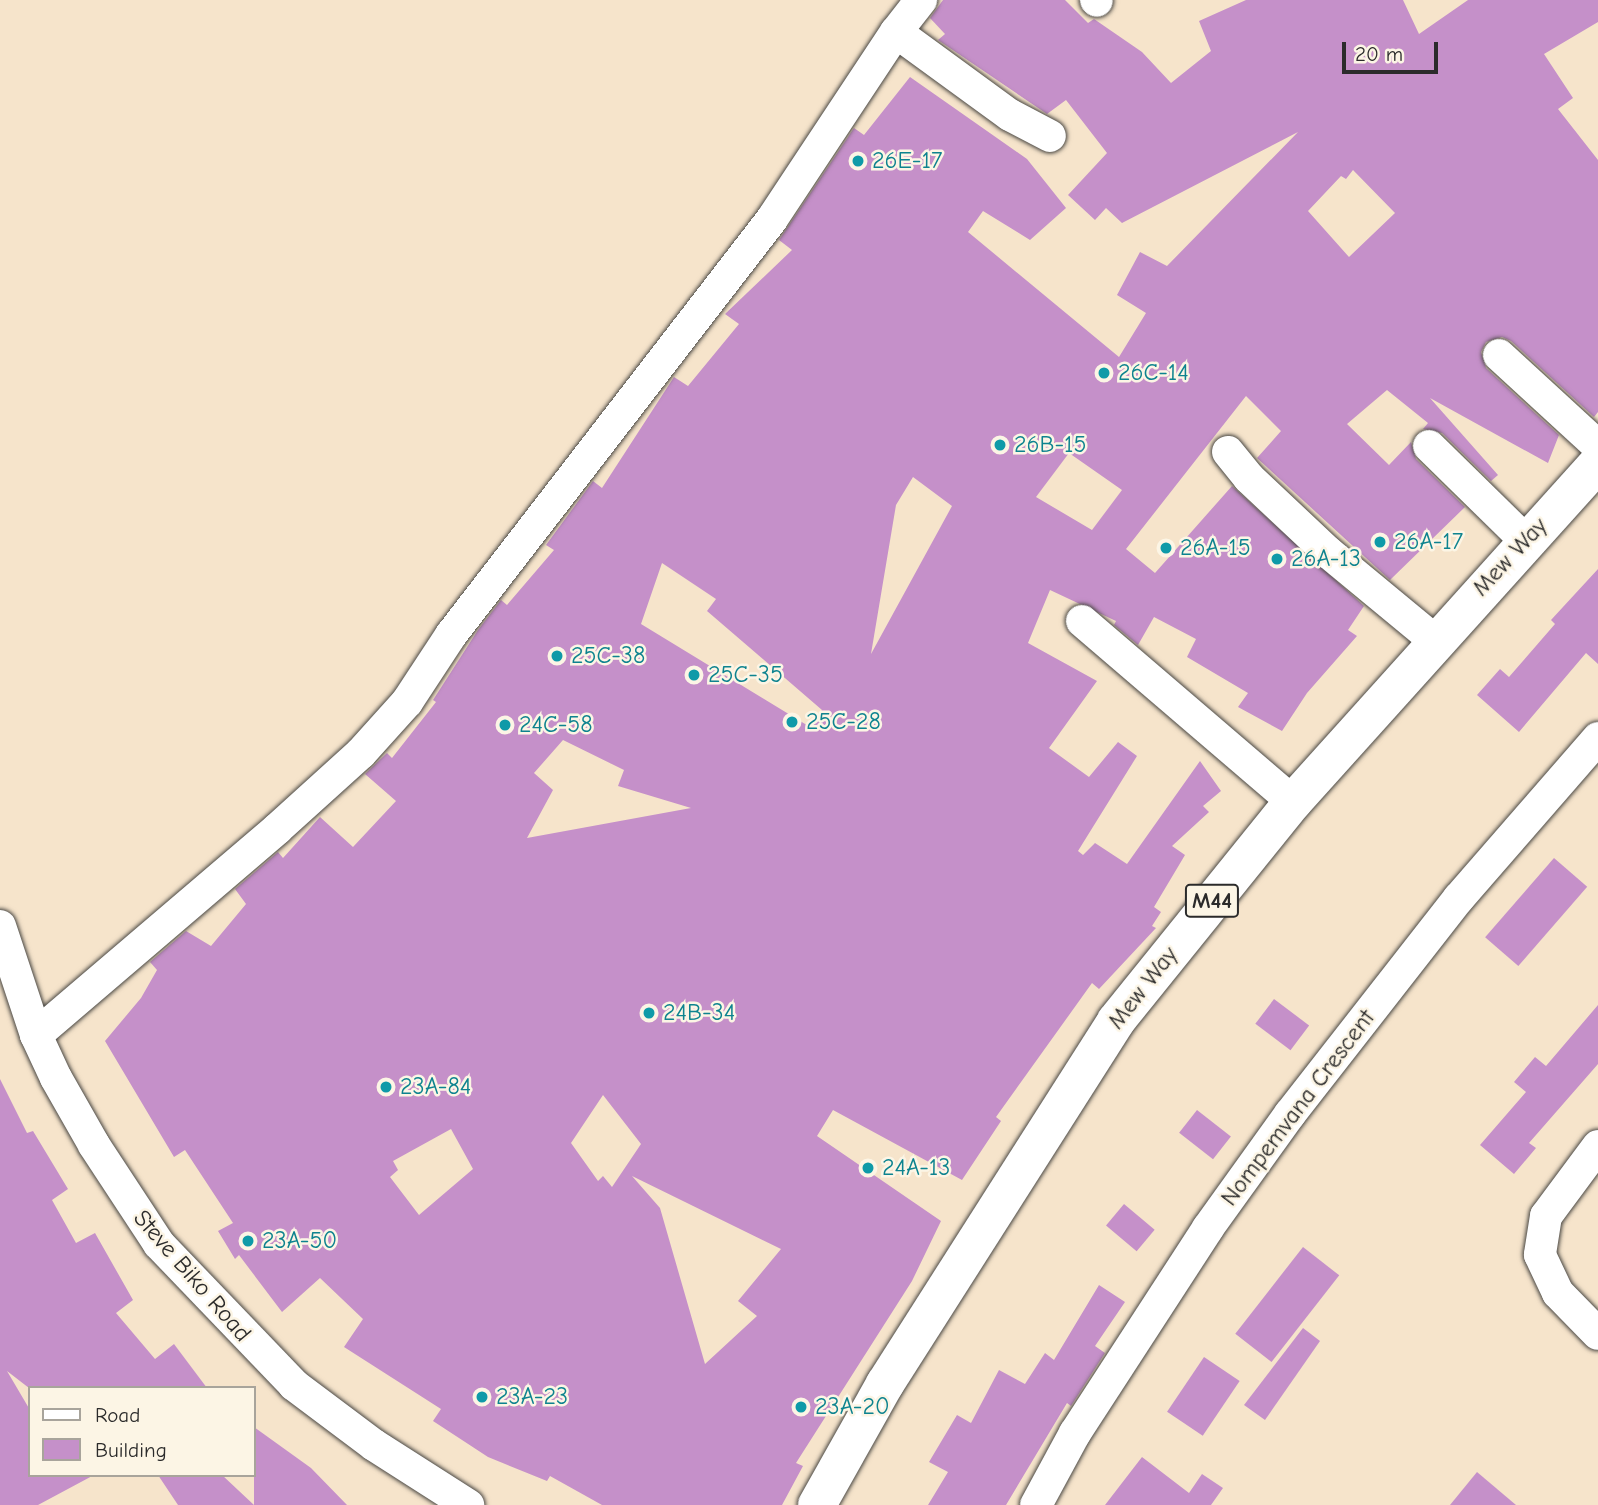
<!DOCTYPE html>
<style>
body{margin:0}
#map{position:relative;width:1598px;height:1505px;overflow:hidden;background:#f6e4cb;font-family:"Comic Neue",sans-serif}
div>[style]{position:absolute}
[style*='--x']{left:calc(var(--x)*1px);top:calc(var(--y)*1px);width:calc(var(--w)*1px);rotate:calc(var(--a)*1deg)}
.building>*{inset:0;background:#c590c9;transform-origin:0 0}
.roads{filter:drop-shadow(0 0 2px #494743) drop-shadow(0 0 2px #494743)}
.minor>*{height:32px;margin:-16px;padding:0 16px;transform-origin:16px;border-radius:16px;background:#fff}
.major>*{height:38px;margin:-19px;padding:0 19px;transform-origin:19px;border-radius:19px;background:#fff}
.dots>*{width:19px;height:19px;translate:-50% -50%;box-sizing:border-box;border:4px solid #fcf5e5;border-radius:50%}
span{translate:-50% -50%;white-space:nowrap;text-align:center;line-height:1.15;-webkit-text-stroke:5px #fcf5e5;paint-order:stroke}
.shield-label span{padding:2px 5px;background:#fcf5e5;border:2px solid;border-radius:5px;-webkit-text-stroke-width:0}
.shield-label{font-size:23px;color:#2b2b2b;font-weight:700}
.culture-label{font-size:24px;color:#0d838f}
.left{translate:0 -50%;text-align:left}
.street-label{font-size:24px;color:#2b2b2b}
.legend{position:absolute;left:28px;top:1386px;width:228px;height:91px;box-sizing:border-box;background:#fcf5e5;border:2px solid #a8a49b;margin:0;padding:9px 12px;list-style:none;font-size:21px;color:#2b2b2b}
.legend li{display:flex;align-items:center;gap:14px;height:35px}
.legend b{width:35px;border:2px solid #a8a49b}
.scale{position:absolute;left:1342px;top:42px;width:96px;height:32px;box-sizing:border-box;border:4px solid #2b2b2b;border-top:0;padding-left:9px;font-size:21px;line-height:24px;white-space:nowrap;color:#2b2b2b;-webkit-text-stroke:5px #fcf5e5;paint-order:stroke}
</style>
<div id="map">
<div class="building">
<i style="clip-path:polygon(evenodd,943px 0,1065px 0,1088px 23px,1094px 19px,1142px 52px,1171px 83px,1211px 51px,1199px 21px,1246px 0,1403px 0,1419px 34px,1468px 0,1598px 0,1598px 22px,1544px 54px,1573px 98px,1558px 109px,1598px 160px,1598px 412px,1594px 417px,1511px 341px,1502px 337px,1486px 342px,1481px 352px,1486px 368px,1559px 435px,1548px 463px,1430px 398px,1498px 475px,1491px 481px,1442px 433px,1423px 429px,1428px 423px,1387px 390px,1347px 424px,1389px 465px,1411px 442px,1416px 459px,1465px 507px,1390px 580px,1257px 458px,1281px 431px,1246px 396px,1126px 549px,1155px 573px,1232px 486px,1364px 606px,1348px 630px,1357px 636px,1307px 693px,1282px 731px,1238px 707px,1248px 693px,1187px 657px,1196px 639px,1154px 617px,1138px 645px,1114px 625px,1116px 621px,1050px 590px,1028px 643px,1097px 681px,1049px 748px,1089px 777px,1118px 742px,1137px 756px,1078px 851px,1083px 855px,1095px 843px,1127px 864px,1200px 761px,1221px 791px,1203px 806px,1209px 812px,1172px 846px,1185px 855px,1154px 907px,1161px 912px,1152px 926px,1156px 928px,1099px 989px,1092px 983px,996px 1117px,1001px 1121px,962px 1180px,833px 1110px,817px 1136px,941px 1221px,912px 1281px,796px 1463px,803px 1466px,782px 1505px,602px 1505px,550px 1476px,547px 1481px,488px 1457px,433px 1421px,441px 1409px,344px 1347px,363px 1319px,320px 1278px,282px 1312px,239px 1255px,235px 1259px,218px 1231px,233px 1223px,185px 1150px,174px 1157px,105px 1041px,141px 998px,157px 970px,150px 962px,186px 931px,211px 946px,246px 904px,235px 889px,278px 852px,283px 858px,320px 817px,353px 847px,396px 801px,365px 774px,387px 753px,392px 758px,436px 702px,433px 700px,478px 630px,501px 600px,507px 605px,554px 550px,546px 545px,593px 481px,602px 488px,674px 377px,688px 386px,739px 324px,725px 314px,792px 250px,779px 240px,854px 128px,864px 135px,910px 77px,1027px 159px,1066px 208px,1030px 240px,983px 211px,968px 232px,1119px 357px,1146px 313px,1117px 295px,1140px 252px,1167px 266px,1298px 132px,1122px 223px,1106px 208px,1095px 220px,1068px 195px,1107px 153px,1066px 100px,1047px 114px,938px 40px,945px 34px,930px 18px,943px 0,1353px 170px,1395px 213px,1349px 257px,1308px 211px,1341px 176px,1346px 179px,1353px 170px,943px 0,1069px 453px,1122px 490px,1092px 530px,1036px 497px,1069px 453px,943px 0,913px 477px,952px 506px,871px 654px,896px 505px,913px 477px,943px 0,662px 563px,716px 599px,707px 611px,822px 710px,810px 727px,641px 624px,662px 563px,943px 0,563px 740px,624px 770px,618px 786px,691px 808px,527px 838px,553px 790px,534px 773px,563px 740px,943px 0,603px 1095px,641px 1144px,612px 1187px,603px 1176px,598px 1181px,571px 1143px,603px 1095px,943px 0,451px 1129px,473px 1169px,419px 1215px,390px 1177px,398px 1170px,393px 1161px,451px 1129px,943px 0,632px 1176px,781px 1249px,738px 1301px,757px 1316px,705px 1364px,660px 1208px,632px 1176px)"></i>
<i style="clip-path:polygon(1598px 569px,1598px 664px,1586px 653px,1519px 732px,1477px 695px,1500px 669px,1509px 677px,1555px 624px,1551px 620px)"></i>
<i style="left:1554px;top:858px;width:44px;height:105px;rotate:41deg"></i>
<i style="left:1274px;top:999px;width:44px;height:31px;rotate:37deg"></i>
<i style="clip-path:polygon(1598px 1005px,1598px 1064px,1529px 1143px,1536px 1148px,1514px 1174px,1480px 1145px,1526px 1092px,1514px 1082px,1535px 1057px,1546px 1066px)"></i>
<i style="clip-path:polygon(0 1079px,27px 1133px,33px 1131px,68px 1189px,52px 1200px,76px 1243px,95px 1233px,133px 1300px,116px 1313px,155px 1359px,174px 1344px,207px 1388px,29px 1388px,7px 1371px,30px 1410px,30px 1475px,94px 1475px,38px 1505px,0 1505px)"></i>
<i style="left:1197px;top:1110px;width:43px;height:29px;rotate:38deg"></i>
<i style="left:1124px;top:1204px;width:40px;height:28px;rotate:40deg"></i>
<i style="left:1303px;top:1247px;width:46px;height:110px;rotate:38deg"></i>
<i style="clip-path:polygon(1099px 1285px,1125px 1302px,1095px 1346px,1105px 1353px,1071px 1406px,1067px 1403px,1006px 1505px,928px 1505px,948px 1472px,929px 1462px,957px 1415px,971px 1423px,999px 1370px,1025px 1384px,1045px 1353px,1054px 1360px)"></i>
<i style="clip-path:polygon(1303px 1328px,1320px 1341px,1265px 1420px,1244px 1405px)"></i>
<i style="left:1204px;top:1357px;width:43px;height:66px;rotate:34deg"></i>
<i style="clip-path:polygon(254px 1427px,311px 1468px,347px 1505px,178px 1505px,158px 1475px,222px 1475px,254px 1505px)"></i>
<i style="clip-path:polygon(1142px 1457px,1189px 1493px,1202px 1474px,1223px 1488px,1211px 1505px,1105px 1505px)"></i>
<i style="clip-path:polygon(1477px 1472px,1516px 1505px,1450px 1505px)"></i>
</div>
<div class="roads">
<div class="minor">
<i style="--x:1096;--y:0;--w:1;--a:45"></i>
<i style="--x:896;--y:32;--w:41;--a:-52"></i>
<i style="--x:1499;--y:355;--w:134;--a:42.6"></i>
<i style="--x:1429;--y:446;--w:134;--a:44.4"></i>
<i style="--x:1228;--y:452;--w:33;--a:51"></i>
<i style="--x:1249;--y:478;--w:110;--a:43.2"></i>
<i style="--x:1329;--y:553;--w:136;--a:39.6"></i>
<i style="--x:1082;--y:621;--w:278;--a:40.6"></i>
<i style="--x:0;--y:926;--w:115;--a:71.7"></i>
<i style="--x:36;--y:1035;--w:47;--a:65.1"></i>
<i style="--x:56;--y:1078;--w:77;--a:60.4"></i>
<i style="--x:94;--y:1145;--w:118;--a:56.7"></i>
<i style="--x:159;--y:1244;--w:195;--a:46.2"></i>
<i style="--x:294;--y:1385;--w:100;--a:36.9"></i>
<i style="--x:374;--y:1445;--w:112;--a:32.6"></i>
<i style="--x:36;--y:1035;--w:317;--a:-40.5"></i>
<i style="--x:277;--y:829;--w:113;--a:-42.1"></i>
<i style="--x:361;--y:753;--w:69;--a:-48"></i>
<i style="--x:407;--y:702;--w:80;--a:-56.7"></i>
<i style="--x:451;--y:635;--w:525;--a:-52.34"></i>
<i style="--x:772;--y:219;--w:224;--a:-56.5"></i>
<i style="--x:896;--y:32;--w:141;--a:36.1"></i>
<i style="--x:1010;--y:115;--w:45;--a:27.7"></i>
<i style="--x:1598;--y:1146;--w:87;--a:126.6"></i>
<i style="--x:1546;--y:1216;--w:39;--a:99"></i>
<i style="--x:1540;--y:1255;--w:42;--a:64.7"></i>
<i style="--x:1558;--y:1293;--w:57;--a:45.7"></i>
<i style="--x:1036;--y:1505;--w:82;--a:-61.6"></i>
<i style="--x:1075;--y:1433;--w:244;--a:-57"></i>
<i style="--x:1208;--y:1228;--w:140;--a:-54.3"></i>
<i style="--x:1290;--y:1114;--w:274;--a:-52"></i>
<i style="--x:1459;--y:898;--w:212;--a:-49"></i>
</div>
<div class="major">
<i style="--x:817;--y:1505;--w:139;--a:-60.7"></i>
<i style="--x:885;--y:1384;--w:430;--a:-57.5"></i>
<i style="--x:1116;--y:1021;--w:282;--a:-51.1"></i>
<i style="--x:1293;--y:802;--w:456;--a:-48"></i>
</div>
</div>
<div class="dots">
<i style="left:858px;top:161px;background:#0f9aa8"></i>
<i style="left:1104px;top:373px;background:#0f9aa8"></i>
<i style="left:1000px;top:445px;background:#0f9aa8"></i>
<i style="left:1380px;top:542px;background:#0f9aa8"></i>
<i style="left:1166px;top:548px;background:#0f9aa8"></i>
<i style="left:1277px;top:559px;background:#0f9aa8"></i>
<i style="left:557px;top:656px;background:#0f9aa8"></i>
<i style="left:694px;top:675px;background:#0f9aa8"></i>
<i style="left:792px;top:722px;background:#0f9aa8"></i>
<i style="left:505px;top:725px;background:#0f9aa8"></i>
<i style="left:649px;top:1013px;background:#0f9aa8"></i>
<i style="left:386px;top:1087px;background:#0f9aa8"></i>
<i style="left:868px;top:1168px;background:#0f9aa8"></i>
<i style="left:248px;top:1241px;background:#0f9aa8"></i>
<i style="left:482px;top:1397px;background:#0f9aa8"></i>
<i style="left:801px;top:1407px;background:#0f9aa8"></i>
</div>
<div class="shield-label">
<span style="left:1212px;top:901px">M44</span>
</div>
<div class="culture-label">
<span class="left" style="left:872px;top:161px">26E-17</span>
<span class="left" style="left:1118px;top:373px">26C-14</span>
<span class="left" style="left:1014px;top:445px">26B-15</span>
<span class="left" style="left:1394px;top:542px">26A-17</span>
<span class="left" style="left:1180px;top:548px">26A-15</span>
<span class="left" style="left:1291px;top:559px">26A-13</span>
<span class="left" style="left:571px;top:656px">25C-38</span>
<span class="left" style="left:708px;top:675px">25C-35</span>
<span class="left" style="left:806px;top:722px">25C-28</span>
<span class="left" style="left:519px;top:725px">24C-58</span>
<span class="left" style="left:663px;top:1013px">24B-34</span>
<span class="left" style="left:400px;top:1087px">23A-84</span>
<span class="left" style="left:882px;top:1168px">24A-13</span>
<span class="left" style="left:262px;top:1241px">23A-50</span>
<span class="left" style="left:496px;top:1397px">23A-23</span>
<span class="left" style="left:815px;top:1407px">23A-20</span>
</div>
<div class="street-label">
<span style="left:1510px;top:557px;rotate:-47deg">Mew Way</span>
<span style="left:1143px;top:988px;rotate:-52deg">Mew Way</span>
<span style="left:1298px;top:1108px;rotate:-53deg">Nompemvana Crescent</span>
<span style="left:192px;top:1276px;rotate:49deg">Steve Biko Road</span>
</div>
<ul class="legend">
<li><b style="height:9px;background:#fff"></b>Road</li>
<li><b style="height:19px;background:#c590c9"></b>Building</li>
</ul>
<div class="scale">20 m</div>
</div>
